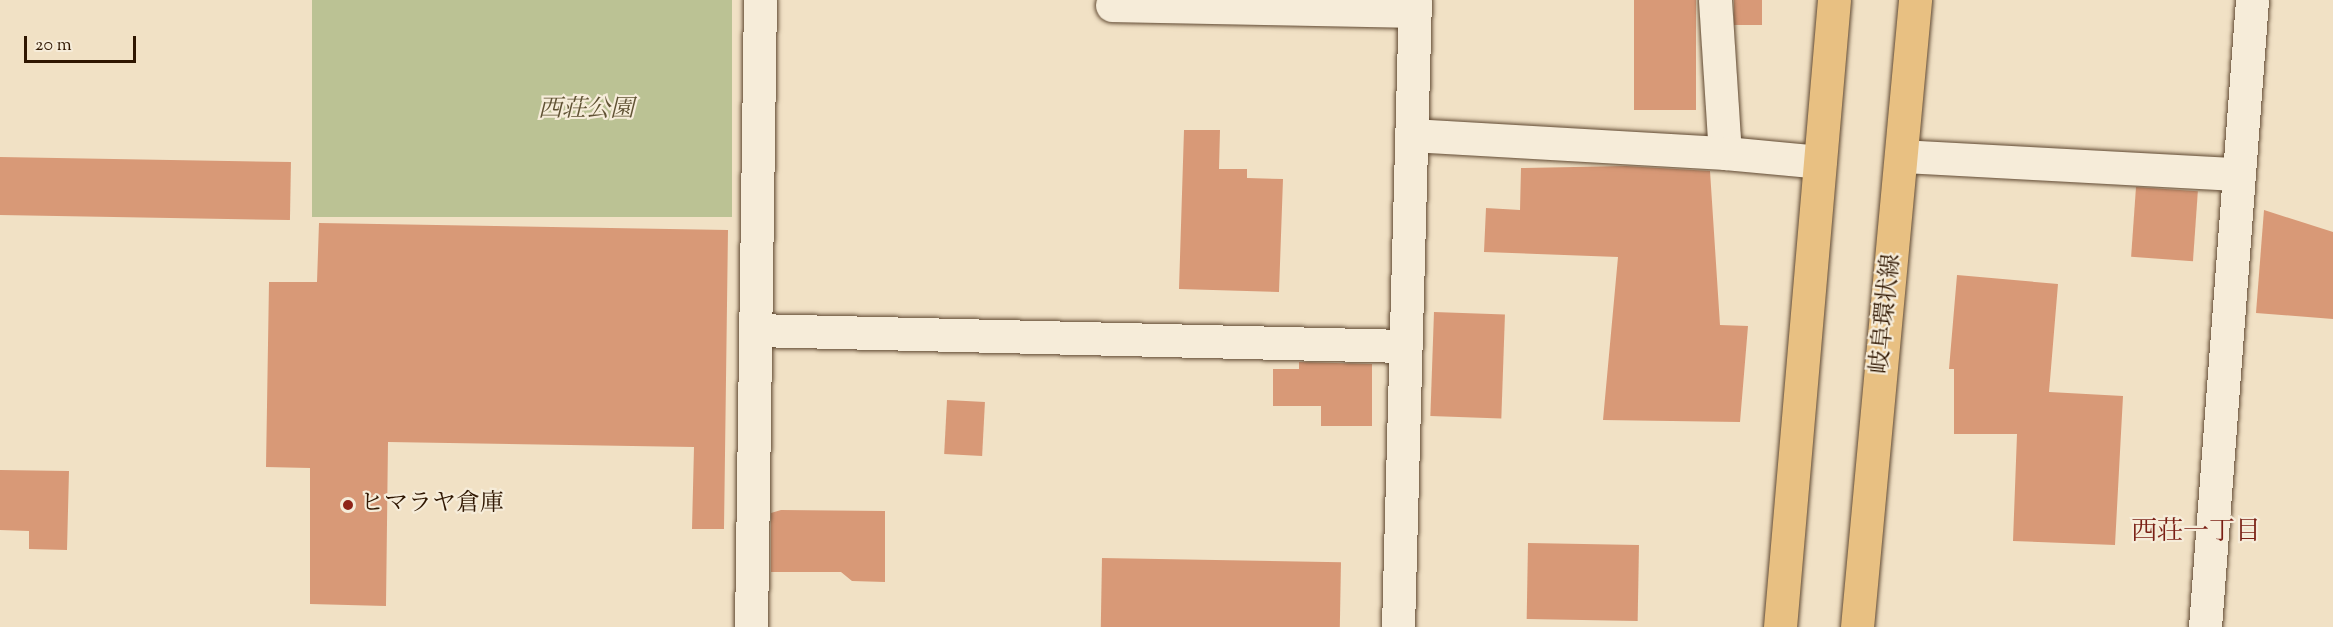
<!DOCTYPE html>
<meta charset="utf-8">
<style>
body{margin:0}
#map{position:relative;width:2333px;height:627px;overflow:hidden;background:#f1e1c5;font-family:"Sorts Mill Goudy","Noto Serif JP",serif}
div>[style]{position:absolute}
[style*='--x']{left:calc(var(--x)*1px);top:calc(var(--y)*1px);width:calc(var(--w)*1px);rotate:calc(var(--a)*1deg)}
.green>*{inset:0;background:#bbc294;transform-origin:0 0}
.building>*{inset:0;background:#d89977;transform-origin:0 0}
.roads{filter:drop-shadow(0 0 2px #604932) drop-shadow(0 0 2px #604932)}
.street>*{height:33px;margin:-16.5px;padding:0 16.5px;transform-origin:16.5px;border-radius:16.5px;background:#f6ecd9}
.secondary>*{height:33px;margin:-16.5px;padding:0 16.5px;transform-origin:16.5px;border-radius:16.5px;background:#f6ecd9}
.primary>*{height:33px;margin:-16.5px;padding:0 16.5px;transform-origin:16.5px;border-radius:16.5px;background:#e8c082}
.dots>*{width:16px;height:16px;translate:-50% -50%;box-sizing:border-box;border:3px solid #f6ecd9;border-radius:50%}
span{translate:-50% -50%;white-space:nowrap;text-align:center;line-height:1.15;-webkit-text-stroke:4.5px #f6ecd9;paint-order:stroke}
.park-label{font-size:24px;color:#605234;font-style:italic}
.street-label{font-size:24px;color:#2f1601}
.poi-label{font-size:24px;color:#2f1601}
.left{translate:0 -50%;text-align:left}
.neighbourhood-label{font-size:26px;color:#7a1f14}
.scale{position:absolute;left:24px;top:36px;width:112px;height:27px;box-sizing:border-box;border:3px solid #2f1601;border-top:0;padding-left:8px;font-size:18px;line-height:21px;white-space:nowrap;color:#2f1601;-webkit-text-stroke:4px #f6ecd9;paint-order:stroke}
</style>
<div id="map">
<div class="green">
<i style="left:312px;top:0;width:420px;height:217px"></i>
</div>
<div class="building">
<i style="left:1634px;top:0;width:62px;height:110px"></i>
<i style="left:1734px;top:0;width:28px;height:25px"></i>
<i style="clip-path:polygon(1184px 130px,1220px 130px,1219px 169px,1247px 169px,1247px 178px,1283px 179px,1279px 292px,1179px 289px)"></i>
<i style="left:0;top:157px;width:291px;height:58px;rotate:1deg"></i>
<i style="clip-path:polygon(1626px 166px,1710px 171px,1720px 325px,1748px 326px,1740px 422px,1603px 420px,1618px 257px,1484px 252px,1486px 208px,1520px 210px,1521px 168px)"></i>
<i style="left:2136px;top:187px;width:62px;height:70px;rotate:4deg"></i>
<i style="clip-path:polygon(2264px 210px,2333px 232px,2333px 319px,2256px 313px)"></i>
<i style="clip-path:polygon(319px 223px,728px 230px,724px 529px,692px 529px,694px 447px,388px 442px,386px 606px,310px 604px,310px 468px,266px 467px,269px 282px,317px 282px)"></i>
<i style="clip-path:polygon(1957px 275px,2058px 284px,2049px 392px,2123px 396px,2115px 545px,2013px 541px,2017px 434px,1954px 434px,1954px 369px,1949px 369px)"></i>
<i style="left:1434px;top:312px;width:71px;height:104px;rotate:2deg"></i>
<i style="clip-path:polygon(1299px 362px,1372px 364px,1372px 426px,1321px 426px,1321px 406px,1273px 406px,1273px 369px,1299px 369px)"></i>
<i style="left:947px;top:400px;width:38px;height:54px;rotate:3deg"></i>
<i style="clip-path:polygon(0 470px,69px 471px,67px 550px,29px 549px,29px 531px,0 530px)"></i>
<i style="clip-path:polygon(781px 510px,885px 511px,885px 582px,852px 581px,841px 572px,771px 572px,771px 513px)"></i>
<i style="left:1528px;top:543px;width:111px;height:76px;rotate:1deg"></i>
<i style="left:1102px;top:558px;width:239px;height:69px;rotate:1deg"></i>
</div>
<div class="roads">
<div class="street">
<i style="--x:1715;--y:0;--w:153;--a:86.3"></i>
<i style="--x:1725;--y:153;--w:95;--a:5.4"></i>
<i style="--x:1112;--y:5;--w:303;--a:1.1"></i>
<i style="--x:1411;--y:135;--w:315;--a:3.3"></i>
<i style="--x:1902;--y:156;--w:337;--a:3.1"></i>
<i style="--x:755;--y:330;--w:650;--a:1.41"></i>
<i style="--x:751;--y:627;--w:627;--a:-89.18"></i>
<i style="--x:1398;--y:627;--w:627;--a:-88.45"></i>
</div>
<div class="secondary">
<i style="--x:2205;--y:627;--w:629;--a:-85.71"></i>
</div>
<div class="primary">
<i style="--x:1780;--y:627;--w:629;--a:-85.08"></i>
<i style="--x:1857;--y:627;--w:630;--a:-84.71"></i>
</div>
</div>
<div class="dots">
<i style="left:348px;top:505px;background:#8f2418"></i>
</div>
<div class="park-label">
<span style="left:586px;top:111px">西荘公園</span>
</div>
<div class="street-label">
<span style="left:1887px;top:314px;rotate:-84deg">岐阜環状線</span>
</div>
<div class="poi-label">
<span class="left" style="left:360px;top:505px">ヒマラヤ倉庫</span>
</div>
<div class="neighbourhood-label">
<span style="left:2196px;top:533px">西荘一丁目</span>
</div>
<div class="scale">20 m</div>
</div>
